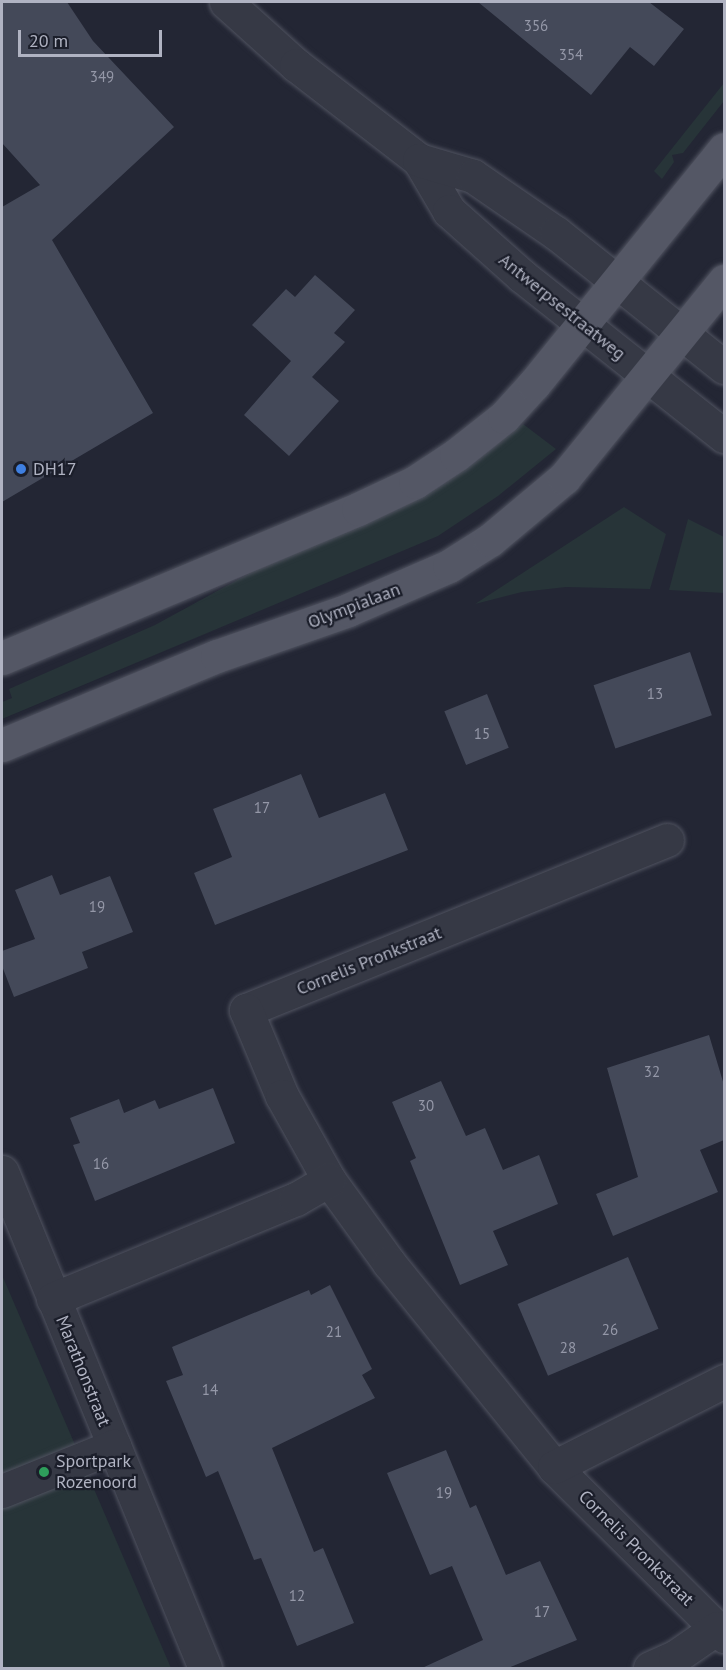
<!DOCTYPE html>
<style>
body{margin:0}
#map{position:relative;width:726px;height:1670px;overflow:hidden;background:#232634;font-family:"PT Sans",sans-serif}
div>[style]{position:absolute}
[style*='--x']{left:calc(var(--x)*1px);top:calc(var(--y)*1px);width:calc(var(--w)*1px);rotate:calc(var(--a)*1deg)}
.green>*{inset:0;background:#273438}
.building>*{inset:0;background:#444959;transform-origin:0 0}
.roads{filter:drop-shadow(0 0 2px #505360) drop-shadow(0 0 2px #505360)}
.minor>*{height:33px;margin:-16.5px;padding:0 16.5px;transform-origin:16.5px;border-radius:16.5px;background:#363945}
.major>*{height:33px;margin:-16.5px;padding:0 16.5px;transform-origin:16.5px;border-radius:16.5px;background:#545765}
.dots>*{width:16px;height:16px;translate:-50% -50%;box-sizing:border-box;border:3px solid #1b1e2a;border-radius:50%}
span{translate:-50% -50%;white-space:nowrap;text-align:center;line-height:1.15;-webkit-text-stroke:4.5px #1b1e2a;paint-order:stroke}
.number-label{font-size:15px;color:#9598a8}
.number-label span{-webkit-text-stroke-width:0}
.street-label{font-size:18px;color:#b0b3c2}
.poi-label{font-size:18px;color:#b0b3c2}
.left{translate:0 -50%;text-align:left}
.frame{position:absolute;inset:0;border:3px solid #b0b3c2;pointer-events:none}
.scale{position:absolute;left:18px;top:30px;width:144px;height:27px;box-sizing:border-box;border:3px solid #b0b3c2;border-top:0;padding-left:8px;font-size:18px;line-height:21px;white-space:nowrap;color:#b0b3c2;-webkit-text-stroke:4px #1b1e2a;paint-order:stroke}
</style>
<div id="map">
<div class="green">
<i style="clip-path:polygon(724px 83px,724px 101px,683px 153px,672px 155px,674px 162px,662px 179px,654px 171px)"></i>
<i style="clip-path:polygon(523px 424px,556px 449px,498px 496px,438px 536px,2px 719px,2px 702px,12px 698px,9px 689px,155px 625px,301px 545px,452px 477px)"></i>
<i style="clip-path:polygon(624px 507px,666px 534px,650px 589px,566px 587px,522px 592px,475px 604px)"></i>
<i style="clip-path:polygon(688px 519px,724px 537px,724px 593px,669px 590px)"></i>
<i style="clip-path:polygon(2px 1275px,171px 1668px,2px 1668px)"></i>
</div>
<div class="building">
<i style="clip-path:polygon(2px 2px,67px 2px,93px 41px,174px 127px,52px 240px,153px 413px,2px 502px,2px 207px,40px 185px,2px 143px)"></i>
<i style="clip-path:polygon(478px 2px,649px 2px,684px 29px,654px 66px,630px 47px,591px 95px)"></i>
<i style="clip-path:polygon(315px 275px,355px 310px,334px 333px,345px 342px,312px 377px,339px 401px,289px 456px,244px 415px,291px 361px,252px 325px,286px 289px,295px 297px)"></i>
<i style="left:690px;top:652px;width:67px;height:102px;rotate:71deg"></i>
<i style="left:487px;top:694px;width:58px;height:46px;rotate:68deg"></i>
<i style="clip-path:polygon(301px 774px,319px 818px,385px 793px,408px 850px,215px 925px,194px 873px,232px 857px,213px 809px)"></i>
<i style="clip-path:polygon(52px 875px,60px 895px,110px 876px,133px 932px,82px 952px,88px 968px,14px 997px,2px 966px,2px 951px,35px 939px,15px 890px)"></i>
<i style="clip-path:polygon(709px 1035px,724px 1085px,724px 1140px,700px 1150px,718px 1192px,613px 1236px,596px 1194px,638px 1177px,607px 1068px)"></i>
<i style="clip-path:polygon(441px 1081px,466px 1136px,485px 1128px,503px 1170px,539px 1155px,558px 1204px,493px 1231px,508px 1265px,460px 1285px,410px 1161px,416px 1158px,392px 1102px)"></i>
<i style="clip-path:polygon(213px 1088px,235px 1143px,95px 1201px,73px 1145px,80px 1143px,70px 1118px,119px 1099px,124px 1113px,155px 1100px,159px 1109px)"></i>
<i style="left:628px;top:1257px;width:78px;height:120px;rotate:67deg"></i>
<i style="clip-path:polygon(330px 1285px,372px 1369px,362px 1375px,375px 1398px,272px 1448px,314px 1552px,323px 1548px,354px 1623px,297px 1646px,261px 1558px,254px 1560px,218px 1471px,206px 1477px,166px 1381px,183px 1375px,172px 1347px,309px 1290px,311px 1295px)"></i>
<i style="clip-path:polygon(446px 1450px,470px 1508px,476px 1505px,506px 1575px,540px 1561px,577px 1640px,508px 1668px,422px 1668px,483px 1640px,452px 1566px,430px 1575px,387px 1473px)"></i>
</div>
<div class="roads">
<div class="minor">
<i style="--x:226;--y:2;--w:94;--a:42"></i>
<i style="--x:296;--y:65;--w:155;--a:37.7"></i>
<i style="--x:419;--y:160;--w:59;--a:59.5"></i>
<i style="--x:449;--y:211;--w:98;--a:41.7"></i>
<i style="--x:522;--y:276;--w:258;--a:38.4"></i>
<i style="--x:419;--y:160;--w:56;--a:16.5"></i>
<i style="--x:473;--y:176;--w:101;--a:34.5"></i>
<i style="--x:556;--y:233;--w:215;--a:38.6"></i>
<i style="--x:667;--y:840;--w:454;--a:158"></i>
<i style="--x:246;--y:1010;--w:93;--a:67.3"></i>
<i style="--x:282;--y:1096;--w:96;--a:60.8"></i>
<i style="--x:329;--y:1180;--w:102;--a:54.1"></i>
<i style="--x:389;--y:1263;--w:262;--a:51"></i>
<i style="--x:554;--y:1467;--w:240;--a:44.8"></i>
<i style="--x:2;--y:1172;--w:536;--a:67.74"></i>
<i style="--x:53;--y:1299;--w:263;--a:-22.4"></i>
<i style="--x:296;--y:1199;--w:38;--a:-30"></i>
<i style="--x:554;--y:1467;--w:191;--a:-26.8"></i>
<i style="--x:2;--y:1491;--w:121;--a:-21.9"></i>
<i style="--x:650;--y:1668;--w:27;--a:-24"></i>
<i style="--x:675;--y:1657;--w:51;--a:-34.6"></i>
</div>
<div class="major">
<i style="--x:2;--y:658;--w:386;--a:-22.7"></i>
<i style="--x:358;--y:509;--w:63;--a:-25.3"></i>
<i style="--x:415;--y:482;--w:49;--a:-33.4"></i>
<i style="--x:456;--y:455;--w:61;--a:-38.4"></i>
<i style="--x:504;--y:417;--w:45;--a:-47.7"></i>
<i style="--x:534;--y:384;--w:302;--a:-51"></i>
<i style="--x:2;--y:745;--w:233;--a:-22.5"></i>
<i style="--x:217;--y:656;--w:139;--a:-19.3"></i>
<i style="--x:348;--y:610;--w:110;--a:-23.5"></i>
<i style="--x:449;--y:566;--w:49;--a:-32.4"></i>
<i style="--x:490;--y:540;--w:97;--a:-40"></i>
<i style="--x:564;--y:478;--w:254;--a:-50.9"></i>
</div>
</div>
<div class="dots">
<i style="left:21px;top:469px;background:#3f7fe0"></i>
<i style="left:44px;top:1472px;background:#2e9e5b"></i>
</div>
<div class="number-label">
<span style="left:536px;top:26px">356</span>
<span style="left:571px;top:55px">354</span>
<span style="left:102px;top:77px">349</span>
<span style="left:655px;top:694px">13</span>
<span style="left:482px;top:734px">15</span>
<span style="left:262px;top:808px">17</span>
<span style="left:97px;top:907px">19</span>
<span style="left:652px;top:1072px">32</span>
<span style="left:426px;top:1106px">30</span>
<span style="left:101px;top:1164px">16</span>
<span style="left:610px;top:1330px">26</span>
<span style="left:334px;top:1332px">21</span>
<span style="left:568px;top:1348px">28</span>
<span style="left:210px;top:1390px">14</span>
<span style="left:444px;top:1493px">19</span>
<span style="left:297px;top:1596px">12</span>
<span style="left:542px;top:1612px">17</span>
</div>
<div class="street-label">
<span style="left:562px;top:307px;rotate:39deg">Antwerpsestraatweg</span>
<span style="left:354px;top:606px;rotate:-21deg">Olympialaan</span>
<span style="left:369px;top:961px;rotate:-22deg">Cornelis Pronkstraat</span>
<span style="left:83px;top:1371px;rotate:68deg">Marathonstraat</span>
<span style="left:636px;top:1548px;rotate:45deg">Cornelis Pronkstraat</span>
</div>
<div class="poi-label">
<span class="left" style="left:33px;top:469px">DH17</span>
<span class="left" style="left:56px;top:1472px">Sportpark<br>Rozenoord</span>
</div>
<div class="frame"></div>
<div class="scale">20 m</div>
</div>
